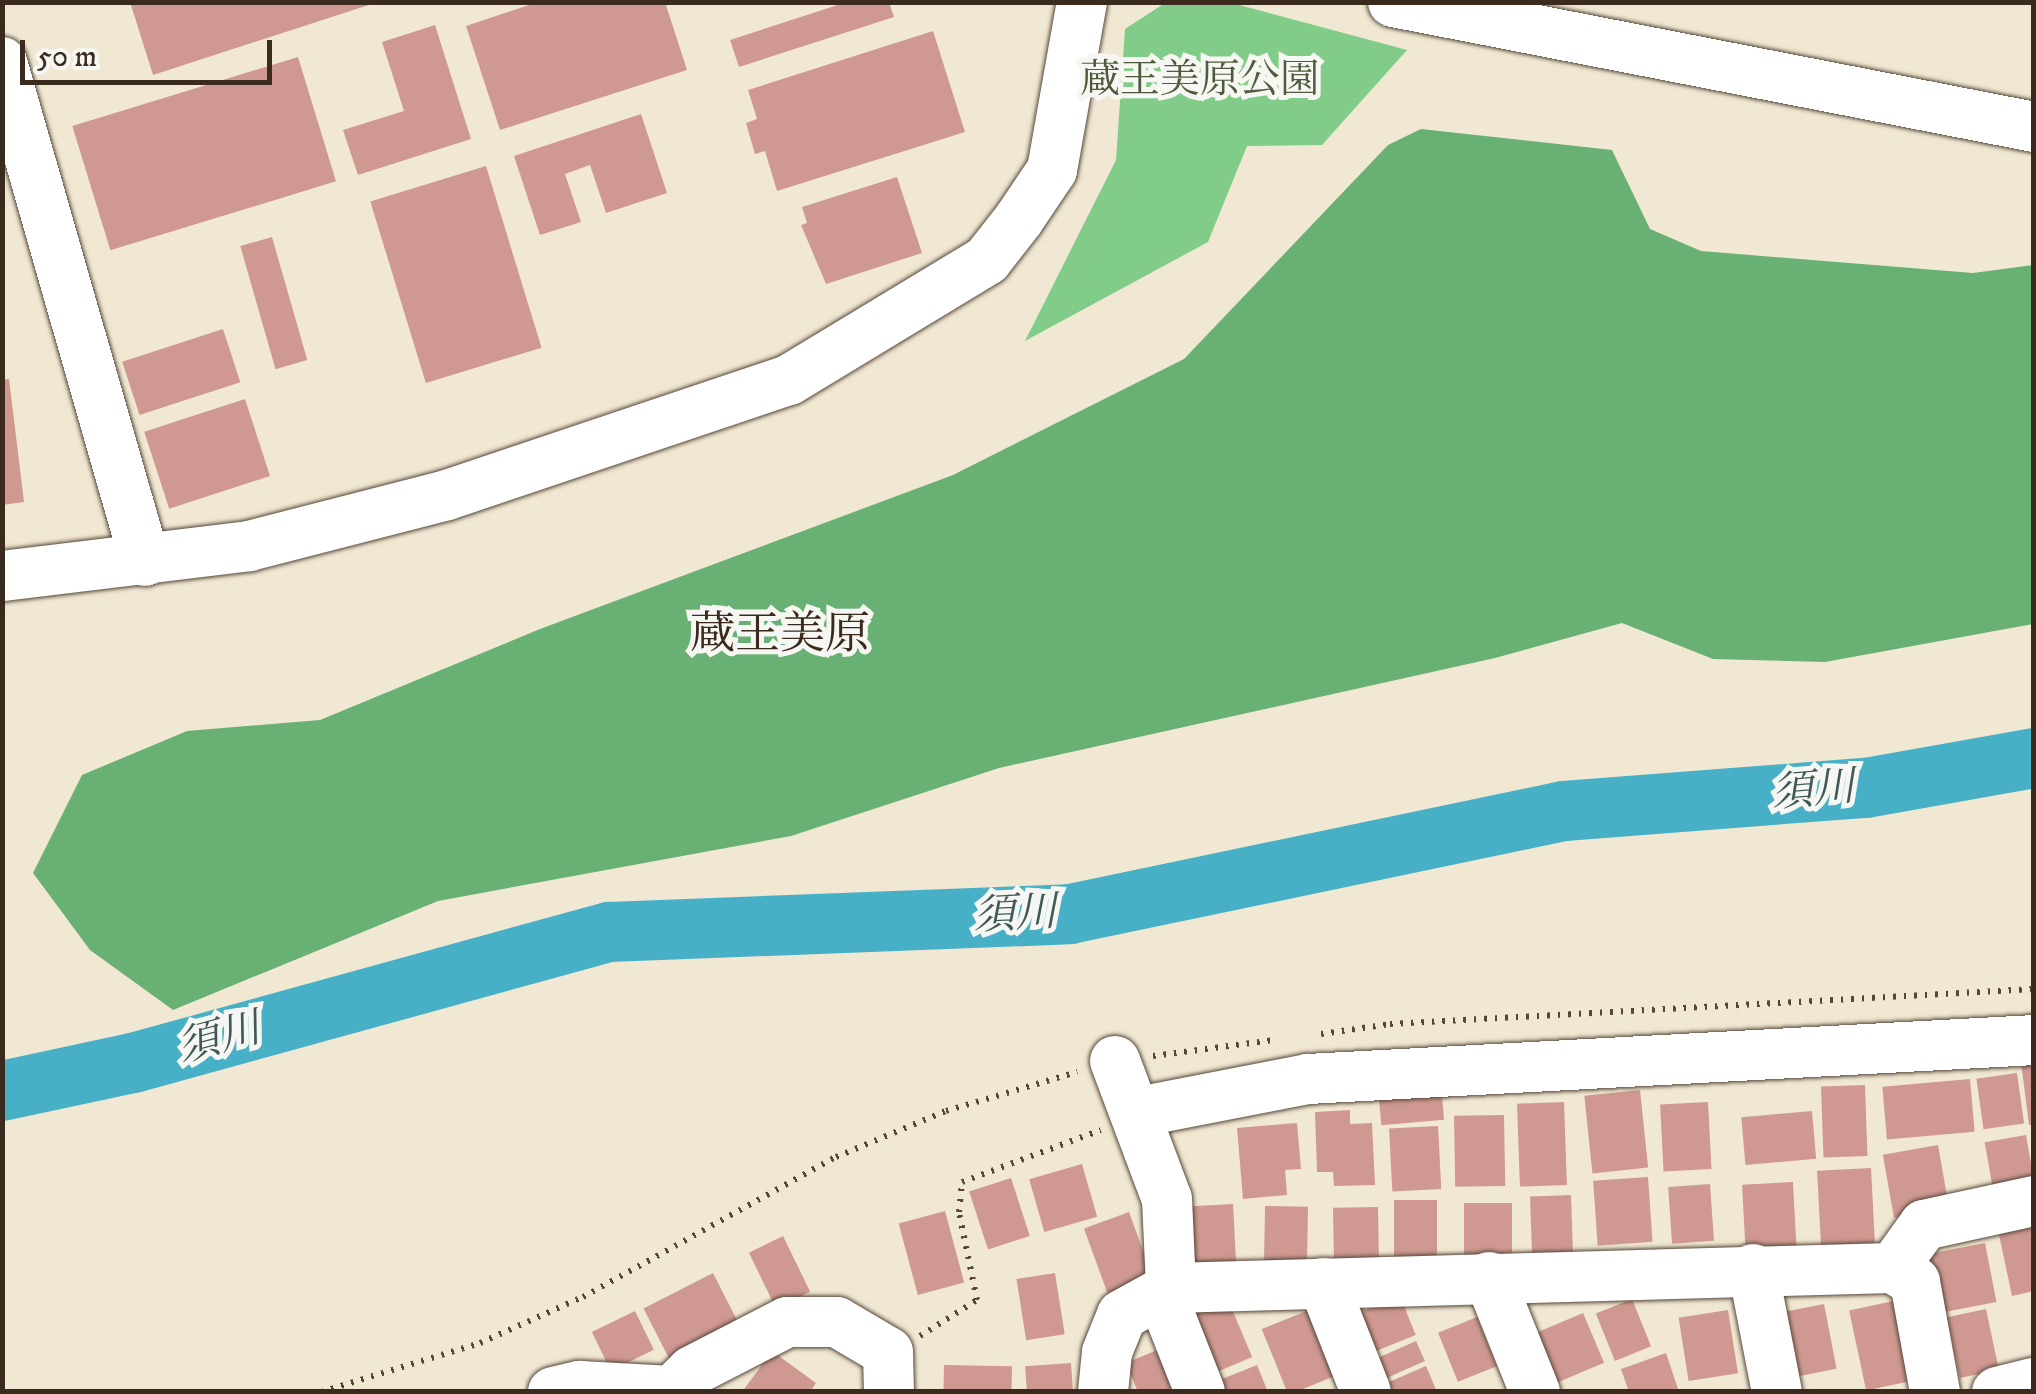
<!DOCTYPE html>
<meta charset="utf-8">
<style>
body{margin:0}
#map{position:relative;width:2036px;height:1394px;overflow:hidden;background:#f1e8d3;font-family:"IM FELL DW Pica","Noto Serif JP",serif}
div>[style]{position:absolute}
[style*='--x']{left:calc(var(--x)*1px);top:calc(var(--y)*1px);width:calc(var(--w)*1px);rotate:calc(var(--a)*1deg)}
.green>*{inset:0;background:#82cc89}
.forest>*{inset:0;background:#69b075}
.river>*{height:60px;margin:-30px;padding:0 30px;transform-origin:30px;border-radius:30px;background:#47b0c6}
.building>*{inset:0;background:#cf9992;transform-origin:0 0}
.path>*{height:6px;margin-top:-3px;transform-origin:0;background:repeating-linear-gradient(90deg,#564639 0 2.5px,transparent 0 10.5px)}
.roads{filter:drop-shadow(0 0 2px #564639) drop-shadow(0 0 2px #564639)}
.minor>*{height:50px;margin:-25px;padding:0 25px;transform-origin:25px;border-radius:25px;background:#fff}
span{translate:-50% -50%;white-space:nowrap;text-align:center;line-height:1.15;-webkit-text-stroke:10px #f6f6f2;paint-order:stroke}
.park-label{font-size:40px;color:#505b3e}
.water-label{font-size:42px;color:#3f5959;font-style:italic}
.quarter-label{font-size:45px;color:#3b2a1e}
.frame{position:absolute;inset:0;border:5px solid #3b2a1e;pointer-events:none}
.scale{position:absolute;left:20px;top:40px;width:252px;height:45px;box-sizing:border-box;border:5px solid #3b2a1e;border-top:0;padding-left:12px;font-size:30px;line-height:35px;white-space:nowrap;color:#3b2a1e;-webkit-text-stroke:8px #f6f6f2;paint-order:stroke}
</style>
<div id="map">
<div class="green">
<i style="clip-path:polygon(1165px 3px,1232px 3px,1407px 50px,1322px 145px,1247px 146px,1208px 242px,1025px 341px,1116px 160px,1125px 29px)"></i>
</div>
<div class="forest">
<i style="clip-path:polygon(1421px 129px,1612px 150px,1650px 229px,1701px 251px,1973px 273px,2033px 265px,2033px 624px,1825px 662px,1713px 659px,1622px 623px,1495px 658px,999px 768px,791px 836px,438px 901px,173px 1010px,90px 950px,33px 873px,82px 775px,187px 731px,320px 720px,540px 629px,953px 475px,1184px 359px,1388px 145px)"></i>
</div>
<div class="river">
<i style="--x:2;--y:1091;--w:134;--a:-12.1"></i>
<i style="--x:133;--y:1063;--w:494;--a:-15.4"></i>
<i style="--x:609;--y:932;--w:461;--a:-2.2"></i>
<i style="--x:1070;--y:914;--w:505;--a:-11.78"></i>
<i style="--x:1564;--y:811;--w:303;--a:-4.4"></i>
<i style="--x:1866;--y:788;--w:171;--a:-10.1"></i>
</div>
<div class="building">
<i style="clip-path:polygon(130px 2px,375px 2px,375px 3px,153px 75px)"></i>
<i style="clip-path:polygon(538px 2px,665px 2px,687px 70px,500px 130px,466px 26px)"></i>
<i style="clip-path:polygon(847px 2px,889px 2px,894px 17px,739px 67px,730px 40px)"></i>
<i style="clip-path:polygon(435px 25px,471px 139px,358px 175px,343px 130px,404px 111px,382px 42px)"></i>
<i style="clip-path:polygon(933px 31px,965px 132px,777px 191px,765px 151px,755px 154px,746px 123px,757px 119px,748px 90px)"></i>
<i style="left:298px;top:57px;width:130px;height:236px;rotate:73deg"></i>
<i style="clip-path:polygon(641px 114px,667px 193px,606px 213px,590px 165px,565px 174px,581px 222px,540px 235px,514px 156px)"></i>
<i style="left:486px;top:166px;width:190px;height:121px;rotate:73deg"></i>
<i style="clip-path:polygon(897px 177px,922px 253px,826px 284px,801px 225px,807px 223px,802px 207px)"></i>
<i style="left:272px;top:237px;width:128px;height:33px;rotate:74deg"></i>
<i style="left:223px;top:329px;width:56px;height:106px;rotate:72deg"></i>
<i style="clip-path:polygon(9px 379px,24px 502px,2px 505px,2px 380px)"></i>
<i style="left:245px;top:399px;width:81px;height:106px;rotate:72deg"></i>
<i style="clip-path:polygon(2034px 1060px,2034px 1124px,2029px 1125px,2021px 1062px)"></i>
<i style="left:2017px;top:1073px;width:51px;height:41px;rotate:82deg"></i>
<i style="left:1970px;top:1079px;width:53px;height:88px;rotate:85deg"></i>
<i style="left:1441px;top:1085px;width:35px;height:63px;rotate:85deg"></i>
<i style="left:1865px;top:1085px;width:71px;height:44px;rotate:88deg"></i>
<i style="left:1640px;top:1090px;width:78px;height:56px;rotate:84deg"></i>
<i style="left:1564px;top:1102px;width:83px;height:47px;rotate:88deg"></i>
<i style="left:1708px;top:1102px;width:67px;height:48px;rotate:87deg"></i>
<i style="clip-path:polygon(1350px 1110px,1350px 1124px,1372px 1123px,1375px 1185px,1334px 1186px,1333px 1172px,1317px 1172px,1315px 1112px)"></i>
<i style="left:1812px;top:1111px;width:48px;height:71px;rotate:85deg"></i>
<i style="left:1504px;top:1115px;width:71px;height:50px;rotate:89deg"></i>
<i style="clip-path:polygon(1297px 1123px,1301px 1169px,1285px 1170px,1287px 1195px,1243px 1199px,1237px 1128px)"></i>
<i style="left:1438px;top:1126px;width:63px;height:49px;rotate:87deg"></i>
<i style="left:2026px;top:1135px;width:48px;height:42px;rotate:80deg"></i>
<i style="left:1938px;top:1145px;width:64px;height:56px;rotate:80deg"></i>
<i style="left:1082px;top:1164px;width:55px;height:55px;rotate:74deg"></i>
<i style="left:1871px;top:1168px;width:87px;height:54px;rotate:87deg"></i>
<i style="left:1648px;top:1177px;width:65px;height:55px;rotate:86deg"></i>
<i style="left:1011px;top:1178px;width:61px;height:44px;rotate:72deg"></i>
<i style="left:1793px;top:1182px;width:71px;height:51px;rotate:87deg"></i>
<i style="left:1710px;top:1184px;width:57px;height:42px;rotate:86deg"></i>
<i style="left:1571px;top:1195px;width:63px;height:41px;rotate:88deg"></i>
<i style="left:1394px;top:1200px;width:43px;height:67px"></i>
<i style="left:1464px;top:1203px;width:48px;height:56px"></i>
<i style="left:1233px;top:1204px;width:71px;height:47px;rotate:87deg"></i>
<i style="left:1265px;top:1206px;width:43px;height:65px;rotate:1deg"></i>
<i style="left:1378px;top:1207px;width:59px;height:45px;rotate:89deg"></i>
<i style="left:945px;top:1211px;width:74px;height:48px;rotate:75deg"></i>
<i style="left:1129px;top:1212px;width:72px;height:48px;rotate:70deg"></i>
<i style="clip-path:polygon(2034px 1222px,2034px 1291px,2012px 1296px,1998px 1230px)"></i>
<i style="left:783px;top:1236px;width:62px;height:38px;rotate:64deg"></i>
<i style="left:1985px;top:1243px;width:60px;height:62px;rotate:79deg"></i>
<i style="left:713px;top:1273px;width:63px;height:78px;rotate:63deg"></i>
<i style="left:1055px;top:1273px;width:62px;height:39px;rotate:81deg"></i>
<i style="left:1400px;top:1296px;width:42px;height:50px;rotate:68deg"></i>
<i style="left:1632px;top:1299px;width:51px;height:39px;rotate:68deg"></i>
<i style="left:1228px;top:1300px;width:62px;height:43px;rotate:67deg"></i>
<i style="left:1898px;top:1300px;width:82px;height:50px;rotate:78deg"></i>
<i style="left:1824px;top:1304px;width:66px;height:48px;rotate:79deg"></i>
<i style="left:1986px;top:1309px;width:62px;height:40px;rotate:78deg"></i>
<i style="left:1309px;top:1310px;width:71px;height:51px;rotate:68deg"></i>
<i style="left:1728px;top:1310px;width:64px;height:50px;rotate:81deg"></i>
<i style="left:635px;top:1311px;width:43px;height:48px;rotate:64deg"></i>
<i style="left:1583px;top:1313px;width:54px;height:61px;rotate:67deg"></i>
<i style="left:1477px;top:1317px;width:53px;height:42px;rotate:68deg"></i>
<i style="left:1416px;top:1341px;width:22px;height:48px;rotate:66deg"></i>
<i style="clip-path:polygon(1162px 1348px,1181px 1392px,1138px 1392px,1126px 1363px)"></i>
<i style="clip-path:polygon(772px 1351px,816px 1383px,810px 1392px,742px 1392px)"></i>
<i style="clip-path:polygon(1666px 1353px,1679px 1392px,1629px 1392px,1621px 1369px)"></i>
<i style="left:1071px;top:1363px;width:29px;height:46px;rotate:86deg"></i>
<i style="left:944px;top:1365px;width:68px;height:27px;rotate:1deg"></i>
<i style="clip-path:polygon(1257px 1365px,1268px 1392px,1221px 1392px,1217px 1381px)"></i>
<i style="clip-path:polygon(1426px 1366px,1437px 1392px,1385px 1392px,1382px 1385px)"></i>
</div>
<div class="path">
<i style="--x:1321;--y:1034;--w:70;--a:-8.2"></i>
<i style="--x:1390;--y:1024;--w:645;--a:-3.11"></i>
<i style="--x:1153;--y:1056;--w:122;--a:-7.5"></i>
<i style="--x:920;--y:1336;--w:67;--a:-32.3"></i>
<i style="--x:977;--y:1300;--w:90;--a:-101.6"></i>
<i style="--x:959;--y:1212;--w:30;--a:-84"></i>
<i style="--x:962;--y:1182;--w:148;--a:-20.5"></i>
<i style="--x:321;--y:1392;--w:166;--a:-17.1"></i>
<i style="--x:480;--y:1343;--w:113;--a:-24.1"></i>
<i style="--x:583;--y:1297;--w:289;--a:-29"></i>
<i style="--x:836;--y:1157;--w:119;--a:-22.7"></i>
<i style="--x:946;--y:1111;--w:137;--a:-16.6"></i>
</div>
<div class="roads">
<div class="minor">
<i style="--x:1393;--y:2;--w:653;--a:11.03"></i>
<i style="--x:2;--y:62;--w:519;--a:74.01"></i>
<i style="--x:2;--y:576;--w:249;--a:-6.9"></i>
<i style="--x:249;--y:546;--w:204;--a:-14.4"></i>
<i style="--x:447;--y:495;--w:361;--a:-18.6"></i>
<i style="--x:789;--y:380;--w:232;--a:-31.2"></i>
<i style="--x:987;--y:260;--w:52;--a:-52"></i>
<i style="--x:1019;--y:219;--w:59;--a:-56"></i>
<i style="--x:1052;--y:170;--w:171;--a:-79.9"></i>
<i style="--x:1115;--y:1061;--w:147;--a:69.4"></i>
<i style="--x:1167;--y:1199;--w:89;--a:87.4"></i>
<i style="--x:1138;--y:1112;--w:173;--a:-11"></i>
<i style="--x:1308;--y:1079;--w:727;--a:-3.07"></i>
<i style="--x:1893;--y:1268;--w:53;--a:-54.2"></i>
<i style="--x:1924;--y:1225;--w:113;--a:-12.3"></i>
<i style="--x:1753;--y:1269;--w:125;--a:79"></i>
<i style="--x:1489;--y:1277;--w:124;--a:68.2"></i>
<i style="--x:1323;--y:1283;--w:117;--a:68.5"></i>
<i style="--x:1161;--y:1293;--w:106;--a:68.5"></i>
<i style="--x:553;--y:1392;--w:28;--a:-13"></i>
<i style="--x:580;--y:1386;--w:92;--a:3.1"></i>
<i style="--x:672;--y:1391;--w:28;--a:-45"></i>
<i style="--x:692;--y:1371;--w:107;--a:-27.3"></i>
<i style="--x:787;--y:1322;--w:50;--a:0"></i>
<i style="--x:837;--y:1322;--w:59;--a:30.5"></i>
<i style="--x:888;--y:1352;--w:40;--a:88.6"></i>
<i style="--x:1103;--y:1392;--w:40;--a:-84.3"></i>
<i style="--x:1107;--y:1352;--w:40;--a:-68"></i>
<i style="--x:1122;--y:1315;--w:56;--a:-28.9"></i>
<i style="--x:1171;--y:1288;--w:722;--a:-1.59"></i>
<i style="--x:1893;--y:1268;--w:26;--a:32"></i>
<i style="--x:1915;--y:1282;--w:112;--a:79.7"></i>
<i style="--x:1997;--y:1392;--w:38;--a:-14"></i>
</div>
</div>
<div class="park-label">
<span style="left:1200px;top:81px">蔵王美原公園</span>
</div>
<div class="water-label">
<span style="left:1813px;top:791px;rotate:-5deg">須川</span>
<span style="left:1015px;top:915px;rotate:-3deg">須川</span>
<span style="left:219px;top:1039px;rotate:-15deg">須川</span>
</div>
<div class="quarter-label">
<span style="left:780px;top:636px">蔵王美原</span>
</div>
<div class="frame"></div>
<div class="scale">50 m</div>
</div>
